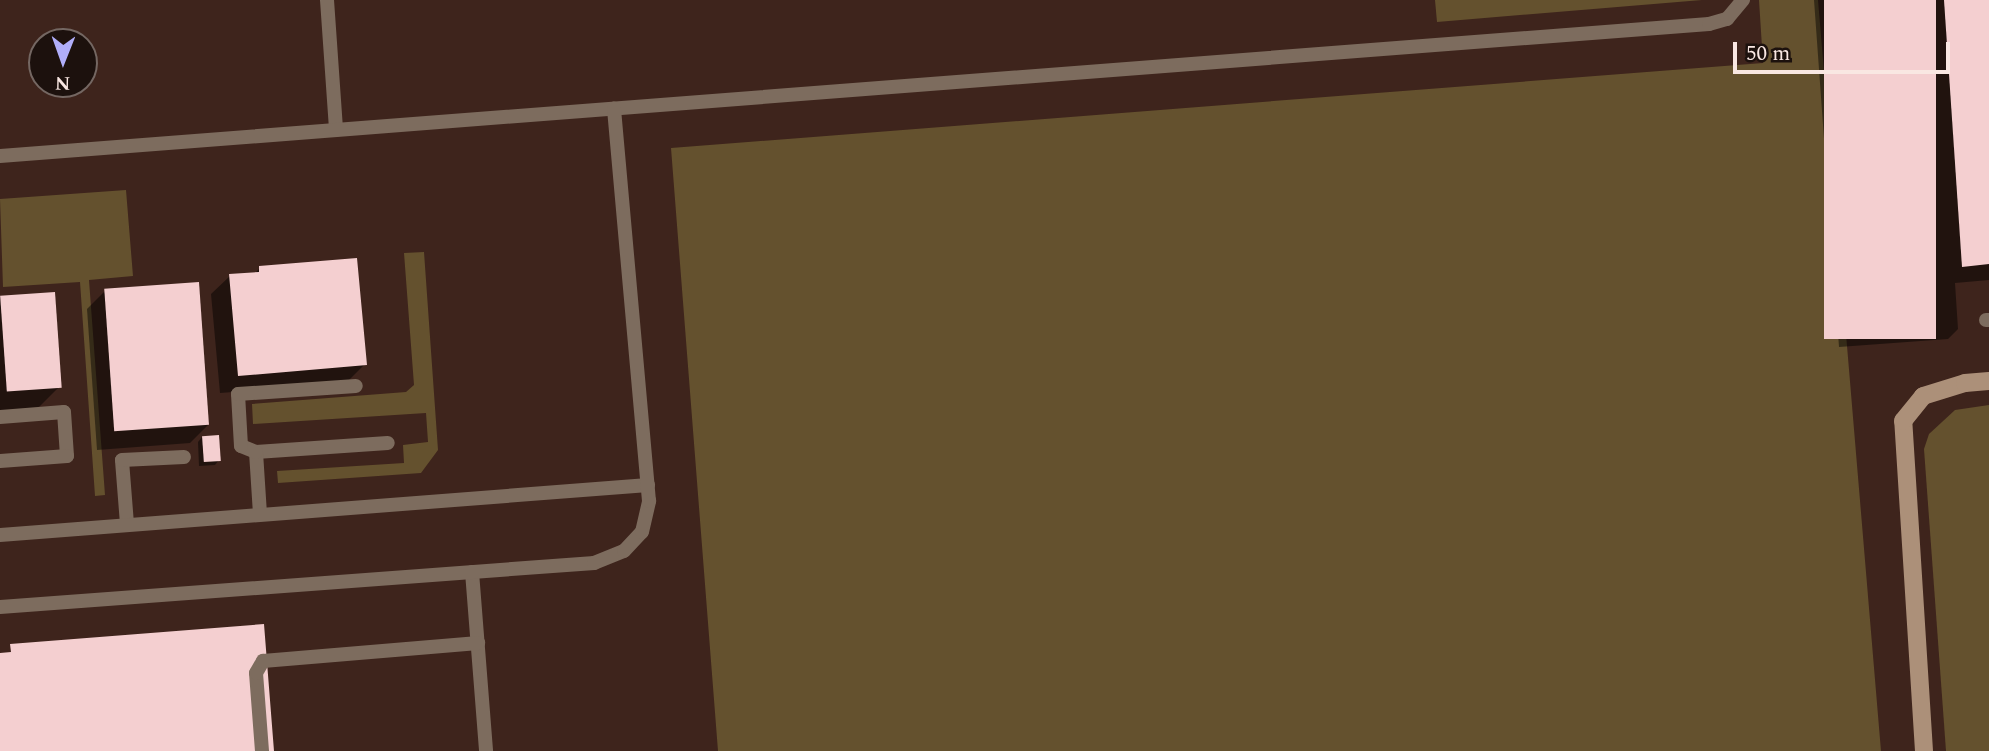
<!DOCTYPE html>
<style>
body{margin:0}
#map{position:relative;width:1989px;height:751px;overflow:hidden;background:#3e241c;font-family:Spectral,serif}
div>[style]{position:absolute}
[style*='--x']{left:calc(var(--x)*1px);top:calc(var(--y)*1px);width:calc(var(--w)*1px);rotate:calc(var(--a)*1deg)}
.green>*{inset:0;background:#64512e}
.shadow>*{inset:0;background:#0007}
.building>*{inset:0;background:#f4cfd0;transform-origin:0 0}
.lane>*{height:14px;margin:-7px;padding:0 7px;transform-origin:7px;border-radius:7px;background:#7d6c5e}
.secondary>*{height:18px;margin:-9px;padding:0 9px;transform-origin:9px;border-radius:9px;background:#ac9079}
span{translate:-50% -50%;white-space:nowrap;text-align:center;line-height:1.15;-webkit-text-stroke:7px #1c110d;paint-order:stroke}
.north{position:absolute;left:28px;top:28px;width:70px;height:70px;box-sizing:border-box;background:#1c110d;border:2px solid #746762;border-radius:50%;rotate:181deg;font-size:19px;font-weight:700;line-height:28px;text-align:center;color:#f9e7e2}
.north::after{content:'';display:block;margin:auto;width:24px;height:32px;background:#b0aefa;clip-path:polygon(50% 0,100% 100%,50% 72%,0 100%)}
.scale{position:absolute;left:1733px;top:42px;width:217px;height:32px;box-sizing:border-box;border:4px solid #f9e7e2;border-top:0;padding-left:9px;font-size:21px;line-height:24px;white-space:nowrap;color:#f9e7e2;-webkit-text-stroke:5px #1c110d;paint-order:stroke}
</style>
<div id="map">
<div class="green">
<i style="clip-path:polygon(1435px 0,1702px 0,1437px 22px)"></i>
<i style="clip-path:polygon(1759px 0,1818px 0,1881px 751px,718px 751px,671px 148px,1763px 63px)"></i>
<i style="clip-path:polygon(126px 190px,133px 276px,89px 280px,105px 495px,95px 496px,80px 282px,3px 287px,0 199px)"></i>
<i style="clip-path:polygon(424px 252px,438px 450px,421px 473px,278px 483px,277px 471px,404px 463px,403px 445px,428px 442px,426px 413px,253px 424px,252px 404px,406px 392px,414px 385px,404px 253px)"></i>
<i style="clip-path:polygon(1989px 405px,1989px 751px,1946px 751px,1924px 449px,1929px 434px,1955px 410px)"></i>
</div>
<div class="shadow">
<i style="clip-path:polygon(1814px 0,1989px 0,1989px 280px,1955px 283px,1958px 329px,1948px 339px,1839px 347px)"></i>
<i style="clip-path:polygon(260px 268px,365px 364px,346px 383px,220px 393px,211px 294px,230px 276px,254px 274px)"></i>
<i style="clip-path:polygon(105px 291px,208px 425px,190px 443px,97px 450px,87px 309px)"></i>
<i style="clip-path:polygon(0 297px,59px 387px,35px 411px,0 413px)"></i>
<i style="clip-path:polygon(202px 437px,219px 460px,215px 465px,199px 466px,198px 442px)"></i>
</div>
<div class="building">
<i style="left:1824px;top:0;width:112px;height:339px"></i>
<i style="clip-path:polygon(1944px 0,1989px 0,1989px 264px,1962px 267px)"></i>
<i style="clip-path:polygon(357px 258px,367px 365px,238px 376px,229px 274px,259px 272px,259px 266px)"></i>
<i style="left:199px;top:282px;width:143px;height:95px;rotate:86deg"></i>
<i style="left:55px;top:292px;width:96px;height:55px;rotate:86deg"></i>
<i style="left:219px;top:435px;width:26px;height:17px;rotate:86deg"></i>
<i style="clip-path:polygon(264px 624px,274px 751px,0 751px,0 653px,11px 652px,10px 644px)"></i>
</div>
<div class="lane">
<i style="--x:327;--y:0;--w:130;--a:86"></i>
<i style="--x:0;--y:156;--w:1714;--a:-4.42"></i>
<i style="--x:1709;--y:24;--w:19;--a:-16"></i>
<i style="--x:1727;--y:19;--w:25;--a:-50"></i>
<i style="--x:1986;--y:320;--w:3;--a:0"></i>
<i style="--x:0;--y:417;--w:64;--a:-4.5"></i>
<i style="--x:64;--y:412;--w:44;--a:86.1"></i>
<i style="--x:67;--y:456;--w:67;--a:175.7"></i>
<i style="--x:256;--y:452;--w:132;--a:-3.9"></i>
<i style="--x:260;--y:514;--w:62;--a:-93.7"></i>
<i style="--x:256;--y:452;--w:16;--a:-158"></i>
<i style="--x:241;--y:446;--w:52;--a:-93.3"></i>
<i style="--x:238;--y:394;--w:118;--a:-3.9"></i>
<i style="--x:127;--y:524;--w:64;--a:-94.5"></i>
<i style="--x:122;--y:460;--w:62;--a:-2.8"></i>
<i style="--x:0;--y:535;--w:650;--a:-4.41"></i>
<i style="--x:472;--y:572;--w:180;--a:85.5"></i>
<i style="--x:0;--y:607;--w:596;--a:-4.24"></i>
<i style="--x:594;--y:563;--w:32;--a:-22"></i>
<i style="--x:624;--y:551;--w:26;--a:-47"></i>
<i style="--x:642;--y:532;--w:32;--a:-77"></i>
<i style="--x:649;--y:501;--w:394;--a:-95.1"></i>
<i style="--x:262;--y:751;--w:78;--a:-94.4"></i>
<i style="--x:256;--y:673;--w:14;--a:-60"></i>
<i style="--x:263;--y:661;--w:216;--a:-4.8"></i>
</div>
<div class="secondary">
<i style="--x:1924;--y:751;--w:331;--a:-93.6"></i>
<i style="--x:1903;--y:421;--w:32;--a:-51"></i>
<i style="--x:1923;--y:396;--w:44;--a:-17.2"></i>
<i style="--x:1965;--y:383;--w:24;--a:-5"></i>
</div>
<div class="north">N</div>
<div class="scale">50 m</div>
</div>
